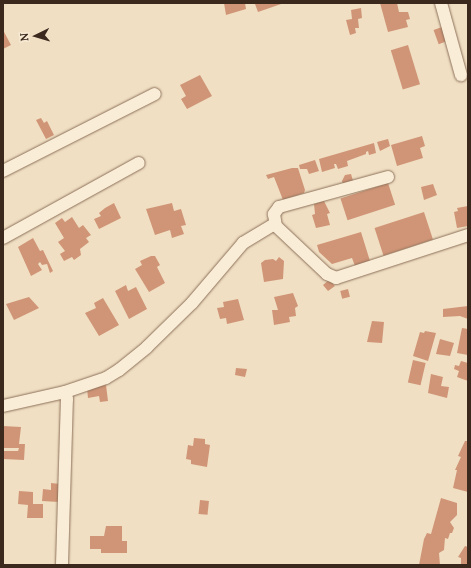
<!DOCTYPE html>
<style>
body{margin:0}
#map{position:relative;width:471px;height:568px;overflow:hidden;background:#f0dfc3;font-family:Lora,serif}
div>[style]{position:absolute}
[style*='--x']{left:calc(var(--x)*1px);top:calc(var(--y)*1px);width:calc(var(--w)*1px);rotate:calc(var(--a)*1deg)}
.building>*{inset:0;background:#d09577;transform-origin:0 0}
.roads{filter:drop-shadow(0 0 1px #8c7059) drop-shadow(0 0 1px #8c7059)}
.street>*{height:12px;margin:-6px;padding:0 6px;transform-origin:6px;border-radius:6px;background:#faedd7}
span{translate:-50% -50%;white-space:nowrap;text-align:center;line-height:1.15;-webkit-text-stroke:4px #f7ead3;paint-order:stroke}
.frame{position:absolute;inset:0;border:4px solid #3b291e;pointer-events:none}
.north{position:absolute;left:16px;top:16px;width:40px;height:40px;-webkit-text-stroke:3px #f7ead3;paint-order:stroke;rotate:265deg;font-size:11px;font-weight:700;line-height:16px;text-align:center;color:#3b291e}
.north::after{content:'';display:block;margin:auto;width:14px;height:18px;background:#3b291e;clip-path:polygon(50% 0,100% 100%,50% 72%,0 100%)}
</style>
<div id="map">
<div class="building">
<i style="clip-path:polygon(224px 3px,245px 3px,246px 9px,226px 15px)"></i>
<i style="clip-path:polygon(284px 3px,258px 12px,255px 4px,257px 3px)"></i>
<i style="clip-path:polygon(380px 3px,397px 3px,399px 12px,408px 12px,410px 19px,406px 20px,408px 27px,388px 32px)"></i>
<i style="clip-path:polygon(361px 8px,362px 18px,358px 19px,359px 28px,355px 28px,356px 33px,350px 35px,346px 20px,352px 19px,351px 10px)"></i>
<i style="left:442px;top:27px;width:15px;height:9px;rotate:70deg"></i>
<i style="clip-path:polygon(3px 30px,11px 45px,3px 49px)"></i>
<i style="left:408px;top:45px;width:41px;height:18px;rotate:73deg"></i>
<i style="clip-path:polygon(200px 75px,212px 96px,187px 109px,181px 99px,186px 96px,180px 85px)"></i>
<i style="clip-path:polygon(41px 118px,44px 123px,47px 121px,54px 135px,46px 139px,36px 120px)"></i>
<i style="clip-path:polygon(422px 136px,425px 146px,420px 148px,423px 158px,397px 166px,391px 145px)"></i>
<i style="clip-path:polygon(388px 139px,390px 146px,380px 151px,377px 142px)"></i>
<i style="clip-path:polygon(374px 143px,376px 153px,369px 155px,368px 151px,366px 152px,366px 154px,347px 161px,348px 166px,338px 169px,336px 164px,334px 164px,335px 168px,322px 172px,319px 159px)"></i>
<i style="clip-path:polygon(315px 160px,319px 171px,309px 174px,307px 169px,300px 169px,299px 165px)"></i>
<i style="clip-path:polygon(292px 168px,298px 168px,305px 190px,304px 193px,283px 200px,274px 177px,268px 179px,266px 175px)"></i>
<i style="clip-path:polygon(351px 174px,354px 184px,344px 187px,342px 181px,345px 175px)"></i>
<i style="left:388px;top:183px;width:23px;height:50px;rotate:72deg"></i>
<i style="clip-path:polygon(433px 184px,437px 195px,424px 200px,421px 187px)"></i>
<i style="clip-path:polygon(324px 201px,330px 213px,327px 214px,330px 225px,316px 228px,312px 215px,315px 214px,314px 204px)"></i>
<i style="clip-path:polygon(114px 203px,121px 218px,99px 229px,94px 219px,101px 216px,99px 213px,105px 208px)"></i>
<i style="clip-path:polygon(172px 203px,174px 211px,181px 209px,186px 225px,181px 226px,184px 234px,172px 238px,170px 230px,155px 235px,146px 209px)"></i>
<i style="clip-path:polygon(468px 206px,468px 226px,457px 228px,454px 212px,458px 211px,457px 208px)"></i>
<i style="left:424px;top:212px;width:29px;height:52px;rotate:72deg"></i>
<i style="clip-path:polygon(72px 217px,79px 228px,83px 225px,91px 235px,86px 238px,89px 242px,80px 249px,81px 255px,74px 260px,72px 257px,64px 261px,60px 254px,65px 251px,58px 242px,64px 238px,55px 223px,62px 218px,65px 222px)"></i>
<i style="clip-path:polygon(361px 232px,370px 261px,355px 266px,352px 258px,332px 264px,319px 252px,317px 245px)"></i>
<i style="clip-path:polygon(33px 238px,40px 251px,43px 250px,53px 271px,50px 273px,47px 264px,42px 265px,40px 262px,38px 264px,42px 270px,31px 276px,18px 247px)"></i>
<i style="clip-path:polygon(151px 256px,155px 256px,160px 265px,157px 267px,165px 283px,149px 292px,135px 269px,142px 265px,140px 261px)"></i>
<i style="clip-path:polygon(279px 257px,284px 261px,283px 279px,264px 282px,261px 263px,265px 260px,273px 259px,276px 261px)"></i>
<i style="clip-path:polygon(329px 280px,335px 286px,328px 291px,323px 285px)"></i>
<i style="clip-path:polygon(126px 285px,128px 291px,136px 287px,147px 309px,129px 319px,115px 291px)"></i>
<i style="left:348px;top:289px;width:8px;height:8px;rotate:76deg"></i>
<i style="clip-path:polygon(293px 293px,298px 306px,295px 308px,296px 316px,289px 317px,290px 322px,274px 325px,272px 310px,278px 310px,274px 297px)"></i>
<i style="clip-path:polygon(29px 297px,39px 308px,14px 320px,6px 304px)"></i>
<i style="clip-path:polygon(103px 298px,119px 325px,99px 336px,85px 313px,96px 308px,94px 303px)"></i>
<i style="clip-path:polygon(238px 299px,244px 320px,227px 324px,226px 318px,220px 319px,217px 308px,224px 307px,223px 302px)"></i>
<i style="clip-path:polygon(468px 306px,468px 319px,460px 316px,443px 317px,443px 309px)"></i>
<i style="clip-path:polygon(372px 321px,384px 322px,382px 343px,367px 342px)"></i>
<i style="clip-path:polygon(462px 328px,468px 329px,468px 355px,457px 353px)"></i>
<i style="clip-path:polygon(425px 331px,436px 333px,428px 361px,413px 356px,420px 332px,424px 333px)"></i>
<i style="clip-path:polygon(440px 339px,454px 343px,450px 356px,436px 354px)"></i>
<i style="left:413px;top:360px;width:13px;height:23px;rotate:13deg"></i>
<i style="clip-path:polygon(461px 361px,468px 363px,468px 381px,457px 377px,459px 371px,454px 369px,455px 365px,459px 366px)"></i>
<i style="clip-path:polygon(236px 368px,247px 369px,245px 377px,235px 375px)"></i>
<i style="clip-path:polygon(431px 374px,443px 377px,441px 386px,449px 387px,447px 398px,428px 393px)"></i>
<i style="clip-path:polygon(106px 385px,108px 401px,100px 402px,99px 396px,88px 398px,87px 388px)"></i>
<i style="clip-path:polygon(3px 426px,21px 427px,19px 444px,25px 444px,24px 460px,3px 459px,3px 451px,18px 451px,19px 448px,3px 448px)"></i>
<i style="clip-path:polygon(194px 438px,205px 439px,205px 444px,210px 445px,207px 467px,191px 464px,191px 460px,186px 459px,188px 445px,193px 446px)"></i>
<i style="clip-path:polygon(465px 441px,468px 441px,468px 492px,453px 488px,457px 470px,455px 470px,461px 457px,458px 456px)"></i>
<i style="clip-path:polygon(51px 483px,60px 484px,59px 502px,42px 501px,43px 489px,51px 490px)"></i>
<i style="clip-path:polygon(19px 491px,33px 492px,33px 504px,43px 504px,43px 518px,27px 518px,28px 505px,18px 504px)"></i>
<i style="clip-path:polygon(441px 498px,457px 503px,457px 515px,450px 522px,454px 528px,452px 533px,450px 533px,448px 539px,445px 538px,444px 550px,439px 553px,440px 565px,419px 565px,424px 539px,427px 533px,431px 534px)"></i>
<i style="left:200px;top:500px;width:9px;height:14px;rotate:6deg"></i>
<i style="clip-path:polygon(106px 526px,122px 526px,122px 541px,127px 541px,127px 553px,101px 553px,101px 549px,90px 549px,90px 536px,104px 536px)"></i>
<i style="clip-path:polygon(465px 546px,468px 547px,468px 565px,461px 565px,461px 558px,458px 557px)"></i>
</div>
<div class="roads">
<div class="street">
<i style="--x:441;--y:3;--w:75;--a:74.5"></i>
<i style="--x:3;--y:171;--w:170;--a:-26.9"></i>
<i style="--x:388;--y:177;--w:113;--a:164.6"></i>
<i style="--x:279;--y:207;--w:9;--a:126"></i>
<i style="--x:274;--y:214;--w:12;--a:81"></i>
<i style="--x:276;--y:226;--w:70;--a:43.3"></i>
<i style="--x:327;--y:274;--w:10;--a:24"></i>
<i style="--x:336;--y:278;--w:139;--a:-18"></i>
<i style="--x:3;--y:238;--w:155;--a:-28.9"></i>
<i style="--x:3;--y:406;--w:64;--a:-12.7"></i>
<i style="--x:65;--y:392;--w:43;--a:-18.9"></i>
<i style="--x:106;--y:378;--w:15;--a:-32"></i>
<i style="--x:119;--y:370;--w:36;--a:-39"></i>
<i style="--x:147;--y:347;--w:63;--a:-44.4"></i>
<i style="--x:192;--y:303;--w:79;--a:-49.6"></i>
<i style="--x:243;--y:243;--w:37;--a:-31"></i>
<i style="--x:62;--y:565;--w:166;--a:-88.3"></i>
<i style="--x:67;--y:399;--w:7;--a:-106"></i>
</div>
</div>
<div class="frame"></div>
<div class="north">N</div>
</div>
